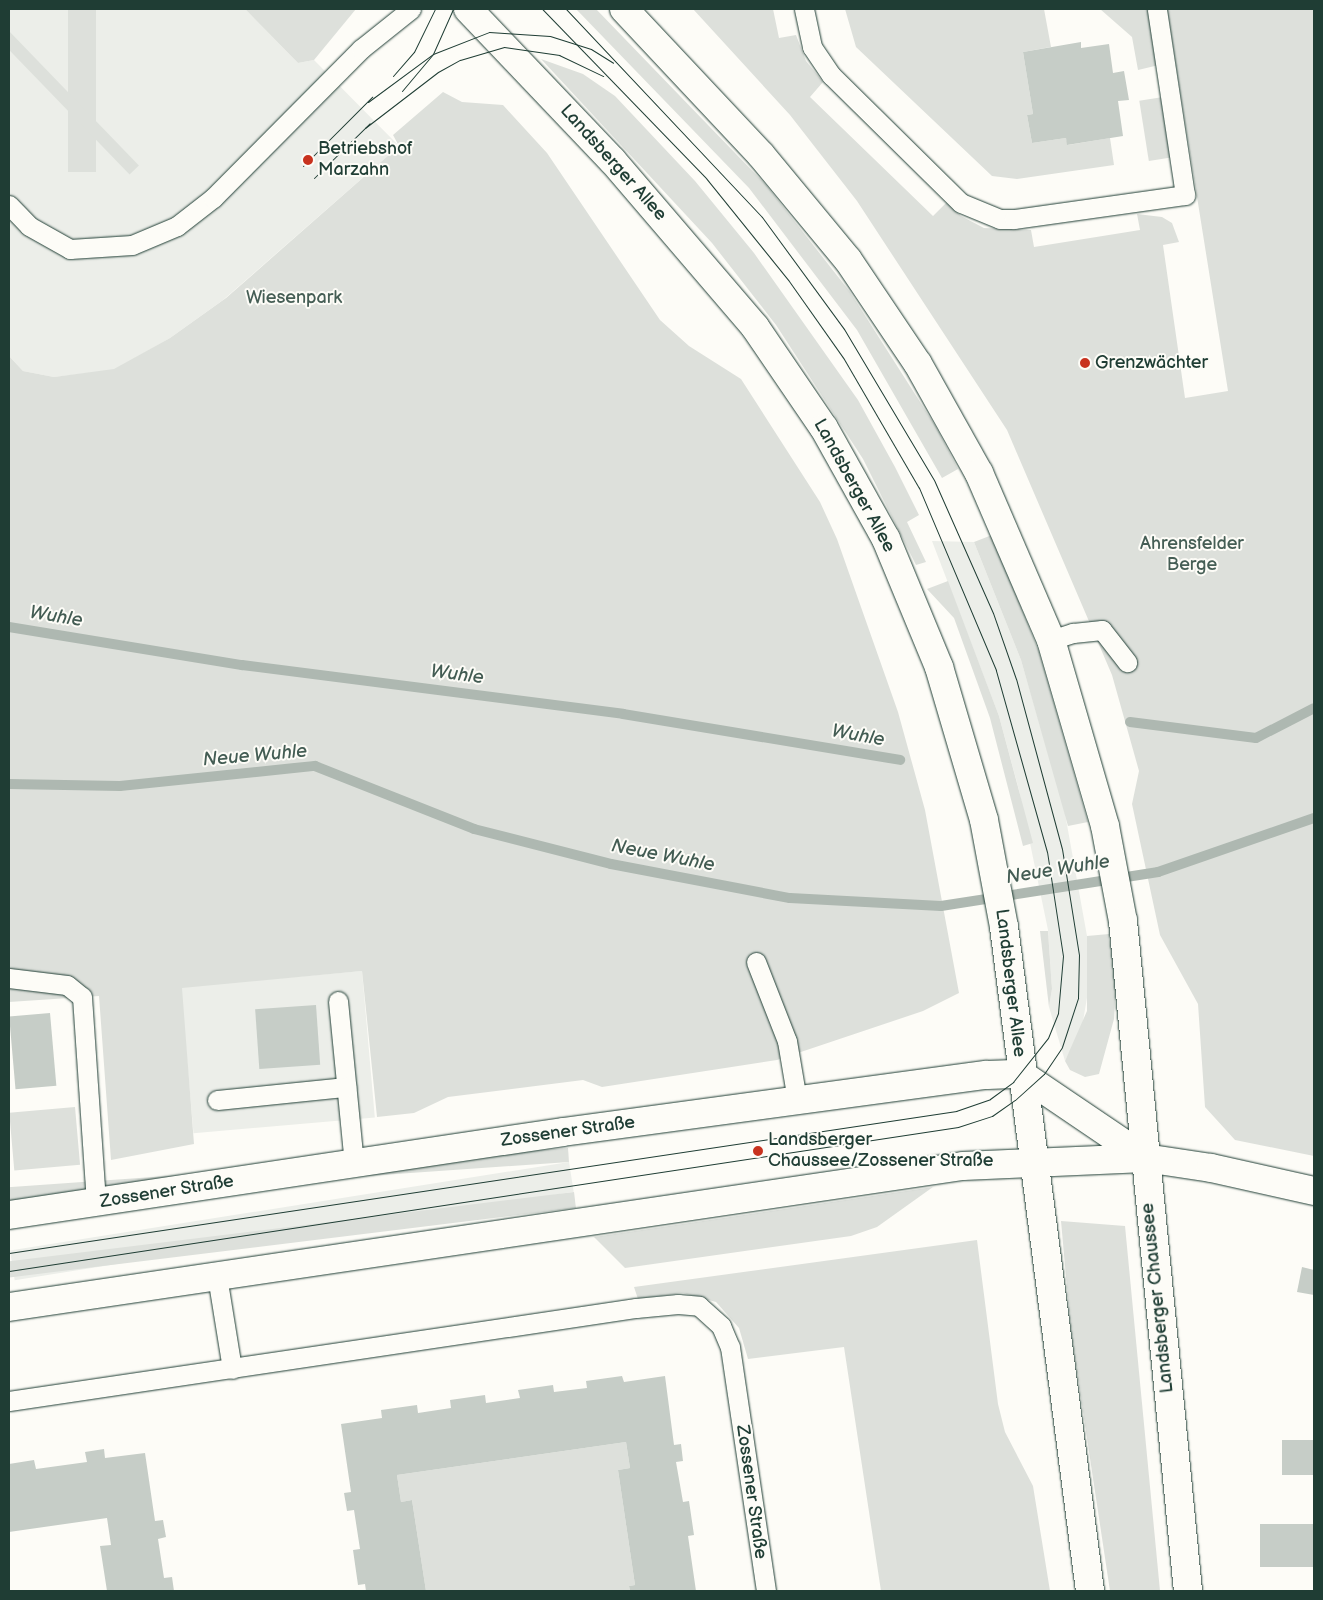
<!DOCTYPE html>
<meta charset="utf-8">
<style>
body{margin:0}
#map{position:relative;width:1323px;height:1600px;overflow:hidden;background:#fdfcf7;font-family:"Balsamiq Sans",sans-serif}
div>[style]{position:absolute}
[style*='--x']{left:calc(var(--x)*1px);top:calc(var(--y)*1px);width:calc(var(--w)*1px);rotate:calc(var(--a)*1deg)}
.built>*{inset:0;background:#eceee9;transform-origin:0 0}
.green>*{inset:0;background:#dde0db;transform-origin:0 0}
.stream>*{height:10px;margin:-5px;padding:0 5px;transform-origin:5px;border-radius:5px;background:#aeb8b1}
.building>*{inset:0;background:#c6cdc7;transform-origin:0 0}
.roads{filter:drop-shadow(0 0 1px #1f3d34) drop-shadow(0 0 1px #1f3d34)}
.lane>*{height:19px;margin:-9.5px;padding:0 9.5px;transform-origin:9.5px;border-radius:9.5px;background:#fdfcf7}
.secondary>*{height:28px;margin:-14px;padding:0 14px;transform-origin:14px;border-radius:14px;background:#fdfcf7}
.primary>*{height:28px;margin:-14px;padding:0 14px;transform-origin:14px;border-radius:14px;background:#fdfcf7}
.tram>*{height:1px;margin:-0.5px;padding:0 0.5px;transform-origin:0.5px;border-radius:0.5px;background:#1f3d34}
.dots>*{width:14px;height:14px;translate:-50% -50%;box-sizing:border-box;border:2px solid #fdfcf7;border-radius:50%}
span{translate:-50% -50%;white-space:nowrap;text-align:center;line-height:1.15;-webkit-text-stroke:4px #fdfcf7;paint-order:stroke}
.poi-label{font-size:18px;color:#1f3d34}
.left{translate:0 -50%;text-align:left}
.street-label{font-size:18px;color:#1f3d34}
.park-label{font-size:18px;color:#455e55}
.water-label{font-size:19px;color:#435c53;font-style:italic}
.frame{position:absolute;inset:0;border:10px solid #1f3d34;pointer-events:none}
</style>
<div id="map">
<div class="built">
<i style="clip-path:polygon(9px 9px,245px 9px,298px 63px,314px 60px,399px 146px,223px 300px,170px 338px,114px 370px,54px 377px,23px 371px,9px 356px)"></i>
<i style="clip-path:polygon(932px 541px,974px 542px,1021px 660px,1064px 808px,1087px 936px,1089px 986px,1082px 1027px,1065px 1061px,1049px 1007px,1052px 989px,1048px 930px,1019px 790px,999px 716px)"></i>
<i style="left:362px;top:971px;width:147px;height:182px;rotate:85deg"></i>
<i style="left:569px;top:1162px;width:30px;height:566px;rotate:81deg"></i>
</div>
<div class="green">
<i style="left:68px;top:9px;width:28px;height:163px"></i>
<i style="clip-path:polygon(245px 9px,356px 9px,314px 60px,298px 63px)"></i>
<i style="clip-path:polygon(576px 9px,596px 9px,766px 185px,850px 292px,936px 427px,958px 469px,942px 478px,857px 330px,749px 188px)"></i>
<i style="clip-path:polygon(693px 9px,773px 9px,779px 38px,796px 35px,806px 61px,823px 82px,810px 97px,933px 216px,947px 202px,961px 216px,984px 228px,1031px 230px,1034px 247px,1140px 230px,1137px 214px,1162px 217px,1172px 223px,1179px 242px,1163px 245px,1185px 398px,1228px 391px,1167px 9px,1314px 9px,1314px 1156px,1235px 1140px,1205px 1107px,1198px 1004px,1160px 935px,1132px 804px,1139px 771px,1112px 675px,1007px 430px,857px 201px,790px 115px)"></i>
<i style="clip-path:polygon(845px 9px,1044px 9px,1051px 47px,1023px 52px,1033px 114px,1027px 115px,1032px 143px,1066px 138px,1068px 145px,1110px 138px,1114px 165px,1017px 179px,992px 176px,856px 47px)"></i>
<i style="clip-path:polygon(1100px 9px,1149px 9px,1159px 65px,1138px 70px,1132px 37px)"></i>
<i style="left:9px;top:31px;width:187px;height:13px;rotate:46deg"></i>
<i style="clip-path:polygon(541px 59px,583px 74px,615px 96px,695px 181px,754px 253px,858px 400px,895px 467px,919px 515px,907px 522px,926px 562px,916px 565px,863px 459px,776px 325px,712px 243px)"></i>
<i style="clip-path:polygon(443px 92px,462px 102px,503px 105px,547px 153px,660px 320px,689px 346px,741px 379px,820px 502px,837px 539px,898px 712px,925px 810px,959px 993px,923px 1011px,777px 1060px,602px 1087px,583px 1080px,448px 1097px,414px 1113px,377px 1117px,362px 971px,182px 988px,194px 1144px,111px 1160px,99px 996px,9px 1002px,9px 356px,23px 371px,54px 377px,114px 369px,170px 338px,226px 298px,399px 146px,393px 135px)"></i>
<i style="left:1163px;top:97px;width:61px;height:24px;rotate:81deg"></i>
<i style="clip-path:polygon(992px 535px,1039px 652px,1088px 822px,1068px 826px,1021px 660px,974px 542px)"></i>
<i style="clip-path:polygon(948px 581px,999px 716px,1033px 843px,1023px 846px,990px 718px,954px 618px,927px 589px)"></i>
<i style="clip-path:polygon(1040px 931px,1048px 931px,1052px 989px,1049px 1007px)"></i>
<i style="clip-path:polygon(1109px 934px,1116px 986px,1114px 1019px,1099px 1074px,1085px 1077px,1070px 1070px,1065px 1061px,1087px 1011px,1087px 936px)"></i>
<i style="left:75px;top:1107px;width:58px;height:66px;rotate:85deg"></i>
<i style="left:568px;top:1148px;width:14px;height:565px;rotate:86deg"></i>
<i style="clip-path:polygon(933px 1187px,877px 1227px,851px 1236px,625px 1268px,594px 1237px)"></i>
<i style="left:574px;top:1192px;width:16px;height:571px;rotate:83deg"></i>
<i style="clip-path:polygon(1061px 1221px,1125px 1226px,1160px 1591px,1110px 1591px,1071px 1332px)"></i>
<i style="clip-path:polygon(977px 1240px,998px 1404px,1005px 1432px,1033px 1486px,1050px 1591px,881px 1591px,844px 1347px,748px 1359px,739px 1328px,716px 1302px,683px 1293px,638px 1299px,634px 1287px)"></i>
<i style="clip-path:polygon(626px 1442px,630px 1468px,618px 1470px,635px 1585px,629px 1586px,630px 1591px,426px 1591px,412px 1500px,401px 1502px,397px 1475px)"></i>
</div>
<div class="stream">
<i style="--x:9;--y:627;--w:236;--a:9.3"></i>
<i style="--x:242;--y:665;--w:384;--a:7.3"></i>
<i style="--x:623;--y:714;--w:281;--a:9.4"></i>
<i style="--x:1130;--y:722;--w:127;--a:7.2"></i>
<i style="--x:1256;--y:738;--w:65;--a:-27.3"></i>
<i style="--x:9;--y:784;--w:111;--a:1"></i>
<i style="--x:120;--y:786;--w:196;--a:-5.9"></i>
<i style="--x:315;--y:766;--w:171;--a:21.6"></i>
<i style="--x:474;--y:829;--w:141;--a:14.3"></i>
<i style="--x:611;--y:864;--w:182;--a:10.8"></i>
<i style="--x:790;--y:898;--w:151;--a:3"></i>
<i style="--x:941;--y:906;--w:220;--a:-8.9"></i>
<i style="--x:1158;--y:872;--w:165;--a:-19.1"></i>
</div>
<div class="building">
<i style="clip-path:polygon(1081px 42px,1081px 48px,1109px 44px,1113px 73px,1124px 71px,1129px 100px,1118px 101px,1123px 136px,1067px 145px,1066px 138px,1032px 143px,1027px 115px,1033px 114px,1023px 52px)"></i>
<i style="left:316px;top:1005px;width:60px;height:61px;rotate:86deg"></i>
<i style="left:50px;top:1013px;width:73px;height:41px;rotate:85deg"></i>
<i style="clip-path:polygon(1302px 1267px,1314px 1270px,1314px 1295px,1297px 1292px)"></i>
<i style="clip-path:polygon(622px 1376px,624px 1382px,665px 1376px,674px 1445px,681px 1444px,683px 1461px,676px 1462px,683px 1502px,689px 1501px,694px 1535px,688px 1536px,696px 1591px,630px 1591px,629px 1586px,635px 1585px,618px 1470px,630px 1468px,626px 1442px,397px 1475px,401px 1502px,412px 1500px,426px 1591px,366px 1591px,365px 1584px,358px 1585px,353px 1550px,360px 1549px,354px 1510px,347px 1511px,344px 1493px,351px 1492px,341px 1424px,382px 1418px,381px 1410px,417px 1405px,418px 1413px,451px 1408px,450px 1400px,485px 1395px,486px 1403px,520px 1398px,518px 1390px,553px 1385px,554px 1392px,587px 1388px,586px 1381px)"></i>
<i style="left:1314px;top:1440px;width:35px;height:32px;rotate:90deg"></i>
<i style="clip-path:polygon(104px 1449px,105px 1458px,145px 1453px,155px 1521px,163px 1520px,166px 1537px,158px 1539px,164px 1578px,172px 1577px,174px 1591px,107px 1591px,100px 1546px,111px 1545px,107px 1518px,9px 1532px,9px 1464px,34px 1460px,36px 1469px,87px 1462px,85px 1452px)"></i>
<i style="left:1314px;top:1524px;width:43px;height:54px;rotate:90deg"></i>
</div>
<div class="roads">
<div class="lane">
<i style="--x:804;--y:9;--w:39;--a:78"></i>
<i style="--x:812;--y:47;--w:34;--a:56"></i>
<i style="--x:831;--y:75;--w:182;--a:44.6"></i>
<i style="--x:961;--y:203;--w:42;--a:22.3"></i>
<i style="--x:1000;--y:219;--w:14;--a:0"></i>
<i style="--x:1014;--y:219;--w:173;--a:-8"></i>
<i style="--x:1185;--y:195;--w:188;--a:-98.6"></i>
<i style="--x:9;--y:205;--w:29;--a:46"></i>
<i style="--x:29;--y:226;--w:47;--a:29.3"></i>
<i style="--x:70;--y:249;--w:62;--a:-3.7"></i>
<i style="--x:132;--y:245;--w:49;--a:-22.9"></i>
<i style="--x:177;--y:226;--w:46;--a:-37.9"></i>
<i style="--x:213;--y:198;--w:210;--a:-45.2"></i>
<i style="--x:361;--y:49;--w:64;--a:-38.7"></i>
<i style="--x:1051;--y:640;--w:23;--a:-18"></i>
<i style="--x:1073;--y:633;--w:29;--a:-6"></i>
<i style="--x:1102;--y:630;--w:41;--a:52"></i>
<i style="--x:756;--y:962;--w:85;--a:68.6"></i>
<i style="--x:787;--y:1041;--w:60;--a:80.4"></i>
<i style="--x:9;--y:978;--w:58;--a:6.9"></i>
<i style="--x:67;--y:985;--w:19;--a:39"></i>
<i style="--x:82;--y:997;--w:206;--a:86.1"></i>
<i style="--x:338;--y:1001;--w:164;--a:84.4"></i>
<i style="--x:217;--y:1100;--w:130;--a:-5.8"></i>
<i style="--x:217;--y:1276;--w:94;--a:80.8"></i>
<i style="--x:9;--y:1401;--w:634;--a:-8.44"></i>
<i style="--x:636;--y:1308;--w:42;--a:-5.4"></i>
<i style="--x:678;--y:1304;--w:21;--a:5"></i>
<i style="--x:699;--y:1306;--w:30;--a:42"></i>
<i style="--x:721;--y:1326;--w:23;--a:67"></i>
<i style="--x:730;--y:1347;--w:247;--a:81.6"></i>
</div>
<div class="secondary">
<i style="--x:9;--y:1215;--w:560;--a:-8.52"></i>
<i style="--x:563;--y:1132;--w:428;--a:-7.7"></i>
<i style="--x:987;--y:1075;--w:34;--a:-2"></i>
<i style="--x:1021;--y:1074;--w:150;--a:34.1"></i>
<i style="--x:9;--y:1307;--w:964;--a:-8.41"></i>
<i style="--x:963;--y:1166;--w:182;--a:-2.5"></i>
<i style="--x:1145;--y:1158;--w:67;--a:8.6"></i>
<i style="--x:1211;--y:1168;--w:106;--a:12.6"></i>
</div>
<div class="primary">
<i style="--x:468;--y:9;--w:209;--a:46.4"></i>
<i style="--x:612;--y:160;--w:220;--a:49.4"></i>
<i style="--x:755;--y:327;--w:122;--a:55.7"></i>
<i style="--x:824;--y:428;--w:127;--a:60.8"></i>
<i style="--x:886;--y:539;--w:139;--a:67.5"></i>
<i style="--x:939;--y:667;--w:159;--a:73.6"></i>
<i style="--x:984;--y:820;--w:109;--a:79.4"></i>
<i style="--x:1004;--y:927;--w:670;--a:82.62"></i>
<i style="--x:624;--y:9;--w:200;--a:46.8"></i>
<i style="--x:761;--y:155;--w:136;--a:50.4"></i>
<i style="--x:848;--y:260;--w:125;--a:56.1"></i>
<i style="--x:918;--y:364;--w:125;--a:60.8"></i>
<i style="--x:979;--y:473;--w:182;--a:66.7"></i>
<i style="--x:1051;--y:640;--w:194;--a:73.8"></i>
<i style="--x:1105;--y:826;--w:97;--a:79.3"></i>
<i style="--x:1123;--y:921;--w:673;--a:84.46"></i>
</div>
</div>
<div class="tram">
<i style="--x:393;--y:76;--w:32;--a:-49"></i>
<i style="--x:414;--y:52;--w:48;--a:-64"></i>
<i style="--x:402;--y:91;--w:48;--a:-50"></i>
<i style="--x:433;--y:54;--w:49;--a:-66"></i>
<i style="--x:368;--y:102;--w:81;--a:-36.4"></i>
<i style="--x:433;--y:54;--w:60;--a:-21.4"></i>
<i style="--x:489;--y:32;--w:61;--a:3.8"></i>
<i style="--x:550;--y:36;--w:43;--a:17.6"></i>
<i style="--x:591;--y:49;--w:26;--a:32"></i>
<i style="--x:365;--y:128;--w:92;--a:-37.5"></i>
<i style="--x:438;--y:72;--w:25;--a:-29"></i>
<i style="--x:460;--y:60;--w:46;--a:-16.5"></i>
<i style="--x:504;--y:47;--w:56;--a:8.3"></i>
<i style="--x:559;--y:55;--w:49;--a:25.5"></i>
<i style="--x:303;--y:166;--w:98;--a:-45"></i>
<i style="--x:314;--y:178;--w:78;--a:-44.5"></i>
<i style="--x:9;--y:1253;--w:958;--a:-8.53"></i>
<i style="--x:956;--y:1111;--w:36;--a:-19"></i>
<i style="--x:990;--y:1099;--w:29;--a:-36"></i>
<i style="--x:1013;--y:1082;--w:56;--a:-51.5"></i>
<i style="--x:1048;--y:1038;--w:27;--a:-68"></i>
<i style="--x:1058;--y:1013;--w:57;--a:-85"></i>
<i style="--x:1063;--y:956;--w:105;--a:-98.7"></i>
<i style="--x:1047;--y:852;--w:189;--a:-105.7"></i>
<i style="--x:996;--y:670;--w:198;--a:-112.9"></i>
<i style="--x:919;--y:488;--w:149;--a:-120.2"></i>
<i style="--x:844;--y:359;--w:95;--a:-125.2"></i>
<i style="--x:789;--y:281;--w:132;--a:-128.9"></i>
<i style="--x:706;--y:178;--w:235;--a:-134.1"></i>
<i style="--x:9;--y:1271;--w:960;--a:-8.63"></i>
<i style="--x:958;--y:1127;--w:36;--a:-18"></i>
<i style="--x:992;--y:1116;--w:28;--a:-35"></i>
<i style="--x:1015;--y:1100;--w:39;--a:-42"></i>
<i style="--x:1044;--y:1074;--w:32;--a:-56"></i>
<i style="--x:1062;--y:1047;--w:52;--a:-71.9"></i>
<i style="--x:1078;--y:998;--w:43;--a:-88.7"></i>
<i style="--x:1079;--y:955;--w:107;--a:-99.1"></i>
<i style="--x:1062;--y:849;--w:176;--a:-105.1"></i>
<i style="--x:1016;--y:679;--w:70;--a:-109.2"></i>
<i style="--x:993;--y:613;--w:145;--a:-113.9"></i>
<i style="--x:934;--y:480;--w:176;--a:-120.8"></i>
<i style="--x:844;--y:329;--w:139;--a:-126.2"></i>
<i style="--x:762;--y:217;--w:286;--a:-133.3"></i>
</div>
<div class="dots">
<i style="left:308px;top:160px;background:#c8321e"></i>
<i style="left:1085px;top:363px;background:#c8321e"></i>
<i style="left:758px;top:1151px;background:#c8321e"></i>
</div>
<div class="poi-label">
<span class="left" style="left:318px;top:160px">Betriebshof<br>Marzahn</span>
<span class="left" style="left:1095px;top:363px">Grenzwächter</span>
<span class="left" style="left:768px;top:1151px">Landsberger<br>Chaussee/Zossener Straße</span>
</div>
<div class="street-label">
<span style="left:613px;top:163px;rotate:48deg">Landsberger Allee</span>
<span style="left:854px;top:486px;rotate:61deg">Landsberger Allee</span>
<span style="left:1010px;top:983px;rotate:83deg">Landsberger Allee</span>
<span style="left:568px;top:1132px;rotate:-8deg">Zossener Straße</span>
<span style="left:167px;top:1192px;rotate:-9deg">Zossener Straße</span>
<span style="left:1158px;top:1298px;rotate:-96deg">Landsberger Chaussee</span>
<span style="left:751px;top:1492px;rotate:82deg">Zossener Straße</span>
</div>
<div class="park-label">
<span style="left:294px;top:298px">Wiesenpark</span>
<span style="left:1192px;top:555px">Ahrensfelder<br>Berge</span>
</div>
<div class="water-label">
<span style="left:56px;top:617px;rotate:9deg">Wuhle</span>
<span style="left:457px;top:675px;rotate:7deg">Wuhle</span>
<span style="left:858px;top:736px;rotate:10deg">Wuhle</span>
<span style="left:255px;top:756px;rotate:-5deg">Neue Wuhle</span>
<span style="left:663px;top:856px;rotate:11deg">Neue Wuhle</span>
<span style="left:1058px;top:870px;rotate:-9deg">Neue Wuhle</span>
</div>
<div class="frame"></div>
</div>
